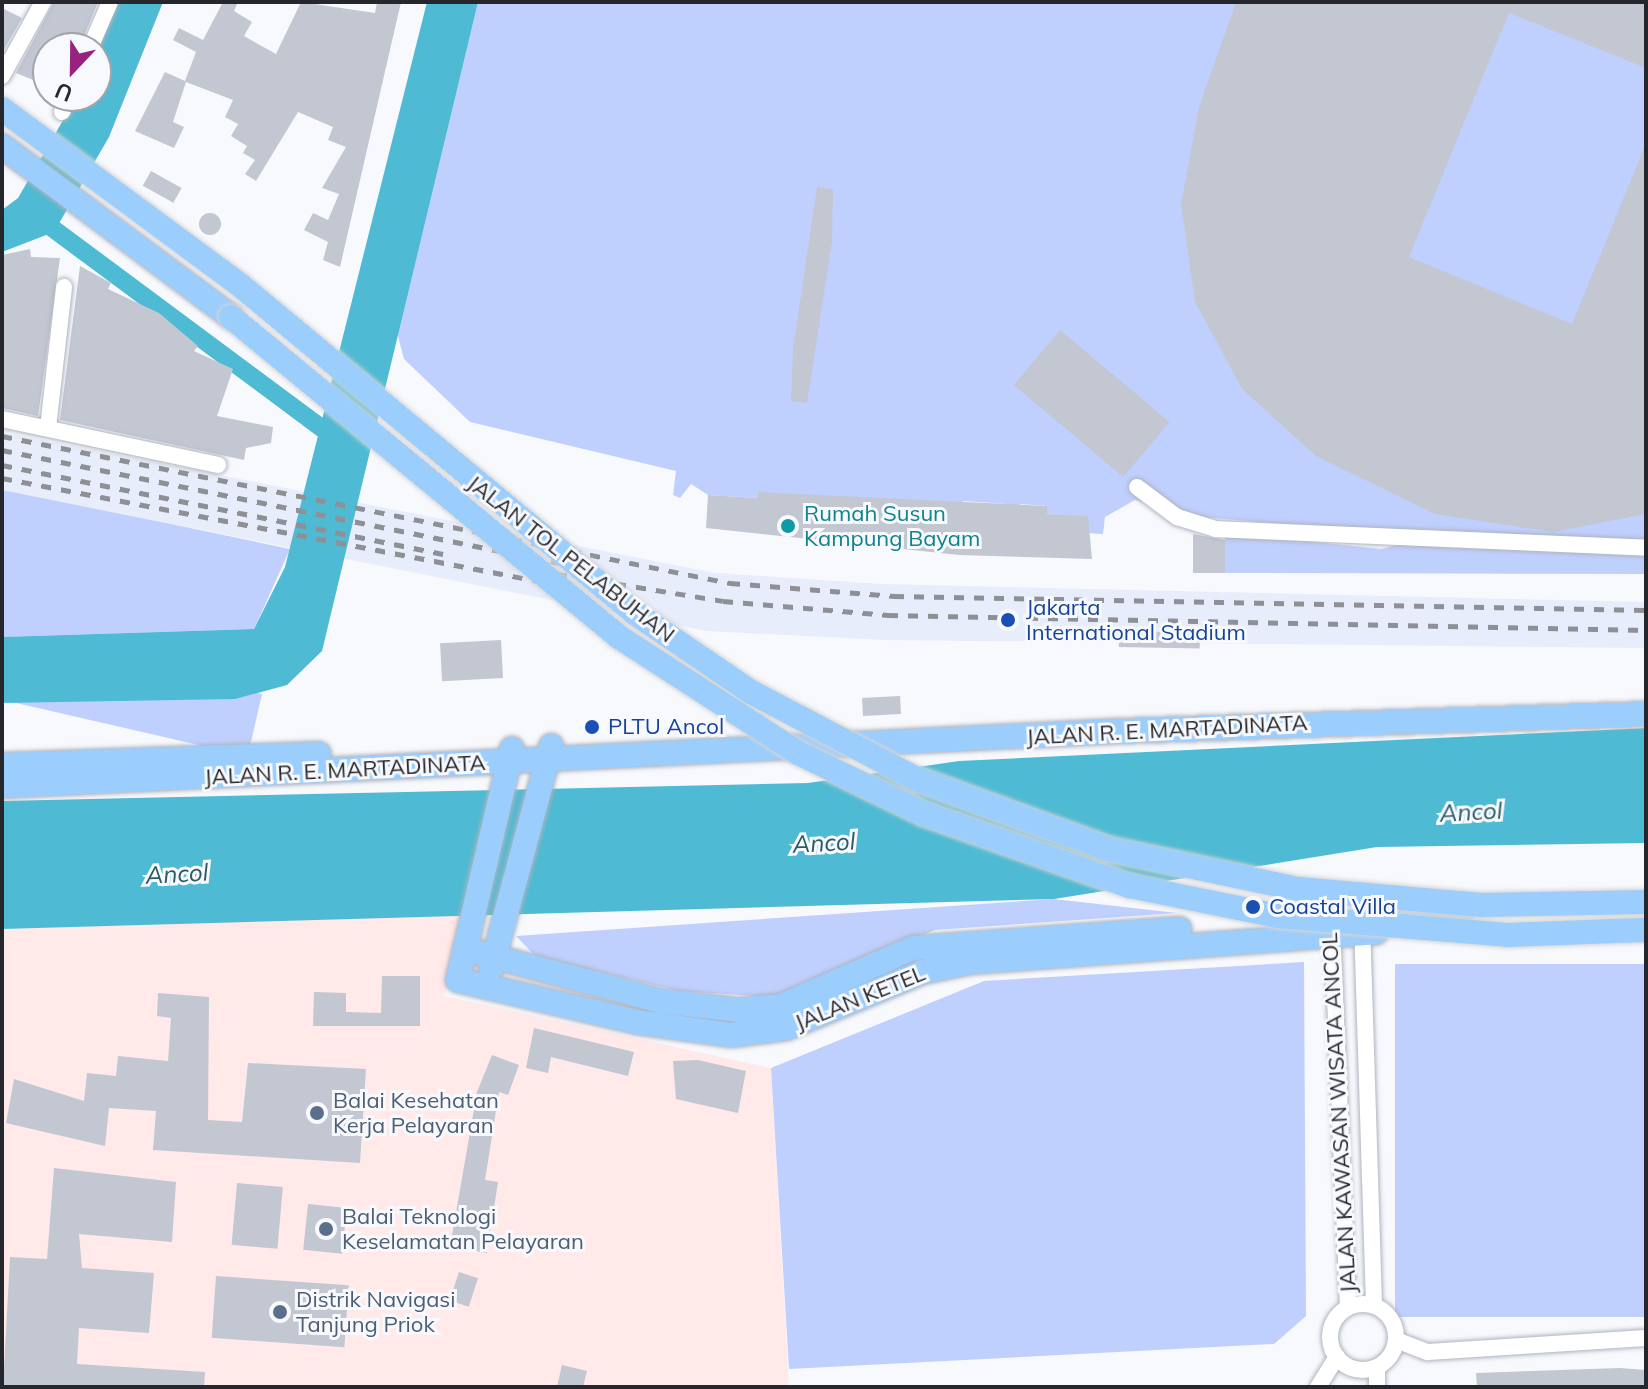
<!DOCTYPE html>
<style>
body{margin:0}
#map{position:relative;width:1648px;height:1389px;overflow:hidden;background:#f7f9fd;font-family:Mulish,sans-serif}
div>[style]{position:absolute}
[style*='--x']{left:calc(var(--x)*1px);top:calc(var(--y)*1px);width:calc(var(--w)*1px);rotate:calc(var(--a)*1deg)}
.industrial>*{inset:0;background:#ffe9e9}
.built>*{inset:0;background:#e8edfc}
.green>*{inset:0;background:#bfd0ff;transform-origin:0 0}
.water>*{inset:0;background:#4fbad3}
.canal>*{height:18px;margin:-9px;padding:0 9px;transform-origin:9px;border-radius:9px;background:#4fbad3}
.building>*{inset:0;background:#c2c7d2;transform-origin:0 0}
.round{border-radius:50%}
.roads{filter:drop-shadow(0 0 2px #afb4be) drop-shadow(0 0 2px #afb4be)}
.minor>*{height:16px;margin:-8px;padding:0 8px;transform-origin:8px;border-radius:8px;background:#fff}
.minor>.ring{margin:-8px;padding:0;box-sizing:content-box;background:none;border:16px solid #fff;border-radius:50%}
.highway>*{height:24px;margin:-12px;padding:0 12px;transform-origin:12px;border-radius:12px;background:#9bcdfd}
.rail>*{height:5px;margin-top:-2.5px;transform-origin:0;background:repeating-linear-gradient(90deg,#8f9095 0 10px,transparent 0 20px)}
.bridges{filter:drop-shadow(0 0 2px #d4d4d5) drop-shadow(0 0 2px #d4d4d5)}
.highway-bridge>*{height:24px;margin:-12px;padding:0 12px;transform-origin:12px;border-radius:12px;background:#9bcdfd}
.dots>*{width:22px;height:22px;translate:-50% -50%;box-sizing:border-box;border:4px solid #f7f9fd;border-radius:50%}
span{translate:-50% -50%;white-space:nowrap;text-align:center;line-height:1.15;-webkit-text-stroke:6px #f7f9fd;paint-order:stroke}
.culture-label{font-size:22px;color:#0d838f}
.left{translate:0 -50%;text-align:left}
.street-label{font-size:22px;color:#26272c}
.transit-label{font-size:22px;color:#164399}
.service-label{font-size:22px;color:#4e5e75}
.water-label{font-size:24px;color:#2c5a66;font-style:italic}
.frame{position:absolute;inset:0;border:4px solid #26272c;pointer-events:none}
.north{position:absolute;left:32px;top:32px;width:80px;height:80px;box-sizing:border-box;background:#f7f9fd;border:2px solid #a3a5a9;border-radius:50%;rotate:202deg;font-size:22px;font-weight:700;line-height:32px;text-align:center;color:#26272c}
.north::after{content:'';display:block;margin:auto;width:28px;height:36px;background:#972381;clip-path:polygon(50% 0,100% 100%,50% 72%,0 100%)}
</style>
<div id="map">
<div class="industrial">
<i style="clip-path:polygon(469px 914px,444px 996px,771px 1068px,789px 1387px,2px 1387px,2px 929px)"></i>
</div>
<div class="built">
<i style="clip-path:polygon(2px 432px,715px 573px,881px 584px,1646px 602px,1646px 648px,884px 640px,706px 631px,2px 490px)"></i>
</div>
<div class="green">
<i style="clip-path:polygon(478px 2px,1646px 2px,1646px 540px,1340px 529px,1202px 517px,1135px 500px,1105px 517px,1103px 534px,1087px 533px,1087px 517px,1047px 514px,1047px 506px,1020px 504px,1018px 521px,1007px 521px,1007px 504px,963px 501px,961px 522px,758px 493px,757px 498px,708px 495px,691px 484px,680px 498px,673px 495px,676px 471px,470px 422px,404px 359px,396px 329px)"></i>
<i style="clip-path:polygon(2px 490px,171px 524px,290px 549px,254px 629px,2px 637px)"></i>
<i style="clip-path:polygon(1225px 533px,1382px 549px,1400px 544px,1646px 552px,1646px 574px,1225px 573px)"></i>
<i style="left:262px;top:694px;width:64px;height:260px;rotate:103deg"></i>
<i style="clip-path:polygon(1054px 899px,1177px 913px,935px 930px,773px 997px,679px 991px,536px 957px,516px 936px)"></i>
<i style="clip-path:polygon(1304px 962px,1306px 1316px,1274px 1344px,789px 1369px,771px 1068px,984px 981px)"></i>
<i style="left:1646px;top:964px;width:353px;height:251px;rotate:90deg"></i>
</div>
<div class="water">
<i style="clip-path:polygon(114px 2px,163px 2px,109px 137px,54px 232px,2px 252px,2px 210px,18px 198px,77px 96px,96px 96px,96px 48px)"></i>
<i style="clip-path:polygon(427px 2px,478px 2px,322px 651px,287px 685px,235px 699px,2px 703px,2px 637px,254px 629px,285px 567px)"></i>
<i style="clip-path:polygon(1646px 728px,1646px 843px,1377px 847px,1054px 899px,2px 929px,2px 801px,808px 783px,959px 761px)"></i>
</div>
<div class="canal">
<i style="--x:36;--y:216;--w:369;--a:36.6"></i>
</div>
<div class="building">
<i style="clip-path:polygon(54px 2px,98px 2px,79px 48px,48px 48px,48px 86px,16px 73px)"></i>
<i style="clip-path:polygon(223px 2px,238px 2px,234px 11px,252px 22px,244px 36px,276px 54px,301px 2px,375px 13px,377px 2px,401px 2px,340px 267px,323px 260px,328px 242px,304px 230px,313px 213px,328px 220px,339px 194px,322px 188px,346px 147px,328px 140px,333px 127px,298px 112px,256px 181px,245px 174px,255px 160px,243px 153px,247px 146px,231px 136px,238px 124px,225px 117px,233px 100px,186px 82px,173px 122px,184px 127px,174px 148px,135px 131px,165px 72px,185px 81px,196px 52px,173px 40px,179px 28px,203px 40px)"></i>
<i style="clip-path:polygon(1236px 2px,1646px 2px,1646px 68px,1509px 13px,1409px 257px,1572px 324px,1646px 143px,1646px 514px,1553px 532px,1435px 514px,1316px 456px,1242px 389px,1195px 302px,1181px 204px,1199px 107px)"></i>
<i style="clip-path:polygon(2px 8px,22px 18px,2px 53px)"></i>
<i style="left:151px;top:171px;width:35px;height:17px;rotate:29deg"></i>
<i style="clip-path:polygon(817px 187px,833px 189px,832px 242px,807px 403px,791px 401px,793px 349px)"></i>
<i class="round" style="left:199px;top:213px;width:22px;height:22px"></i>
<i style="clip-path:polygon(30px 249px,31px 257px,60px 258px,38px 416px,2px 408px,2px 255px)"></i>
<i style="clip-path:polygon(80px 266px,111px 283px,108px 289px,159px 313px,198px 346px,194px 351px,233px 369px,217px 416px,273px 427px,271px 443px,246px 448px,244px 460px,60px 420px)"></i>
<i style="left:1060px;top:330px;width:143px;height:72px;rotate:40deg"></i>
<i style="clip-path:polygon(758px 492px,1047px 506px,1047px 514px,1088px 516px,1092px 559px,959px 555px,706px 528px,708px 495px,757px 498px)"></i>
<i style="clip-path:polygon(1193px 534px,1225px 540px,1225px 573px,1193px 573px)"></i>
<i style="left:1119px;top:631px;width:81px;height:16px;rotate:1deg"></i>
<i style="left:501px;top:640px;width:38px;height:61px;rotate:87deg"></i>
<i style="left:900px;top:696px;width:18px;height:38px;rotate:87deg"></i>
<i style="clip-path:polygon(382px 976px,420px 976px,420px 1026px,313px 1026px,314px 992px,346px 993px,346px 1012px,381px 1013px)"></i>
<i style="clip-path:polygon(158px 993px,209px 997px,208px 1120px,242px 1122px,248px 1063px,366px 1069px,360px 1163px,153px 1150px,156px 1111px,109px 1108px,105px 1146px,6px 1123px,14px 1079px,84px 1101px,87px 1073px,116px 1076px,118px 1056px,168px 1061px,171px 1018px,157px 1016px)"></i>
<i style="clip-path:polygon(534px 1028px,634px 1052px,628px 1076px,551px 1057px,548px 1073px,526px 1068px)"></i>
<i style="clip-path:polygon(492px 1055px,519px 1065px,508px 1095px,499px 1092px,485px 1180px,498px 1182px,487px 1253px,450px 1247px,477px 1092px)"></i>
<i style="clip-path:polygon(698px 1060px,746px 1071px,738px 1113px,676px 1099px,673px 1061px)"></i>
<i style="clip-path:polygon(54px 1168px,176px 1182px,172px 1242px,79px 1234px,82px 1268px,154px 1273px,149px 1333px,79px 1328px,77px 1364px,205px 1372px,204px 1387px,3px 1387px,10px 1257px,47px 1259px)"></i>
<i style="left:237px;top:1183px;width:46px;height:62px;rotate:5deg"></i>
<i style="left:308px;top:1204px;width:39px;height:46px;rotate:6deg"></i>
<i style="left:459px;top:1272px;width:20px;height:30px;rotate:18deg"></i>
<i style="left:216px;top:1276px;width:133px;height:62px;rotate:4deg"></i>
<i style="clip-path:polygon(562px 1365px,587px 1371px,583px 1387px,557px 1387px)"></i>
<i style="clip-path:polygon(1620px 1368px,1646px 1370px,1646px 1387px,1477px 1387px,1476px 1373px)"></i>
</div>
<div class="roads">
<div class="minor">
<i style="--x:90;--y:48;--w:50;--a:-66.5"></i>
<i style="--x:2;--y:76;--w:85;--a:-61"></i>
<i style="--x:62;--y:112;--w:18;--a:-63"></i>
<i style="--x:2;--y:419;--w:221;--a:12"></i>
<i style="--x:48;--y:428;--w:142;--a:-83.5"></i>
<i style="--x:1137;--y:487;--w:50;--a:36.9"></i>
<i style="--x:1177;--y:517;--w:41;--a:17.1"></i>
<i style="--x:1216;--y:529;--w:430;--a:2.5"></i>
<i style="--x:1362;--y:923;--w:382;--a:88.2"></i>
<i style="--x:1332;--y:925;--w:382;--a:87.6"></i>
<i class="ring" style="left:1330px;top:1304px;width:50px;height:50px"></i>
<i style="--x:1396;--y:1340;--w:34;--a:21"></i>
<i style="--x:1428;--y:1352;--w:218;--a:-3.7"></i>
<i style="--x:1377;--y:1367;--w:20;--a:90"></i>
<i style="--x:1318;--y:1387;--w:36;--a:-58"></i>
</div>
<div class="highway">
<i style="--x:2;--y:146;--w:286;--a:36.7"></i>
<i style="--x:512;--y:749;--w:237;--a:103.2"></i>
<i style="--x:458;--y:980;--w:184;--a:13.2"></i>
<i style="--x:637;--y:1022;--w:96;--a:7.8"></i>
<i style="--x:732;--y:1035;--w:55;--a:-7.3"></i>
<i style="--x:787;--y:1028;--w:146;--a:-22.5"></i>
<i style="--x:922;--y:972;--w:50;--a:-11.5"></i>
<i style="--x:971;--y:962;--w:406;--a:-4.2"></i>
<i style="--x:2;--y:765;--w:317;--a:-2"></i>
<i style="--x:2;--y:786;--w:1119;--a:-2.82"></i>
<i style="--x:1120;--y:731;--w:526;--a:-1.85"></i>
<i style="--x:1375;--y:917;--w:87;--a:-3.9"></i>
<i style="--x:465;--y:949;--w:202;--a:14.9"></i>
<i style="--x:660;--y:1001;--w:80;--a:6.5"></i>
<i style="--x:739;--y:1010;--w:42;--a:-5.4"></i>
<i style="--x:781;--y:1006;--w:144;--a:-23.7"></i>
<i style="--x:913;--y:948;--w:267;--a:-4.1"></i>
<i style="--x:491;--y:969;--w:231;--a:-74.9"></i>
</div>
</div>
<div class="rail">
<i style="--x:2;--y:436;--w:743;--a:11.42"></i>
<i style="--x:730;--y:583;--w:165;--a:4.5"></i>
<i style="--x:894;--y:596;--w:752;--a:1.07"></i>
<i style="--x:2;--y:450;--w:584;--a:11.46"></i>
<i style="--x:2;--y:465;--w:450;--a:11.4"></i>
<i style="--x:2;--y:478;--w:583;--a:10.87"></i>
<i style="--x:557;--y:574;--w:168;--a:9.2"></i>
<i style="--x:723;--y:601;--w:166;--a:4.8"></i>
<i style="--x:888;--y:615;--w:758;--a:1.13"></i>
</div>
<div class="bridges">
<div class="highway-bridge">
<i style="--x:2;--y:109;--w:296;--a:36.5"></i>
<i style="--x:240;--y:285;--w:513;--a:39.71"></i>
<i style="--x:635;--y:613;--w:140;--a:34.3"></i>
<i style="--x:751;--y:692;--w:187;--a:27.7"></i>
<i style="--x:917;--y:779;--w:203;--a:20.1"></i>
<i style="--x:1108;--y:849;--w:194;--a:11.9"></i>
<i style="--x:1298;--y:889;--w:184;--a:5"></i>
<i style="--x:1481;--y:905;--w:165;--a:-1"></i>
<i style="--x:231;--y:317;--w:503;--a:39.51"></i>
<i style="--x:619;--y:637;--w:213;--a:32.9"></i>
<i style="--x:798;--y:753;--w:141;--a:25.7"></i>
<i style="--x:925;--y:814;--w:217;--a:19.4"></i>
<i style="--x:1130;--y:886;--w:151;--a:11.5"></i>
<i style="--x:1278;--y:916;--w:230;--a:4.7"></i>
<i style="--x:1507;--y:935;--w:139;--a:-2.1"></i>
</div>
</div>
<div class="dots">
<i style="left:788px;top:526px;background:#0f9aa8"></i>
<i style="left:1008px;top:620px;background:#1a4fb4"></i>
<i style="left:592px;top:727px;background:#1a4fb4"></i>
<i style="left:1253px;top:907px;background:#1a4fb4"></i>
<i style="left:317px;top:1113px;background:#5c6f8a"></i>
<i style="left:326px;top:1229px;background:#5c6f8a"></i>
<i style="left:280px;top:1312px;background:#5c6f8a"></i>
</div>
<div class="culture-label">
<span class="left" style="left:804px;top:526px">Rumah Susun<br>Kampung Bayam</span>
</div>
<div class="street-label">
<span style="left:571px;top:559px;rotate:38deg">JALAN TOL PELABUHAN</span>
<span style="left:1167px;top:730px;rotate:-3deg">JALAN R. E. MARTADINATA</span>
<span style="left:345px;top:770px;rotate:-3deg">JALAN R. E. MARTADINATA</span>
<span style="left:860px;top:998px;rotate:-22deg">JALAN KETEL</span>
<span style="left:1339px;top:1113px;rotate:-93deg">JALAN KAWASAN WISATA ANCOL</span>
</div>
<div class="transit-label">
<span class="left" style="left:1026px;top:620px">Jakarta<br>International Stadium</span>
<span class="left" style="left:608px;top:727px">PLTU Ancol</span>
<span class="left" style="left:1269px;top:907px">Coastal Villa</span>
</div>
<div class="service-label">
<span class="left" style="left:333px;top:1113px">Balai Kesehatan<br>Kerja Pelayaran</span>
<span class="left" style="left:342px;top:1229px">Balai Teknologi<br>Keselamatan Pelayaran</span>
<span class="left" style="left:296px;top:1312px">Distrik Navigasi<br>Tanjung Priok</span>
</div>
<div class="water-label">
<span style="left:1471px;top:812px;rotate:-3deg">Ancol</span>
<span style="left:824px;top:843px;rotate:-3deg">Ancol</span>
<span style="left:177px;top:874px;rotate:-3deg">Ancol</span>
</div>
<div class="frame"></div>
<div class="north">U</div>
</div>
